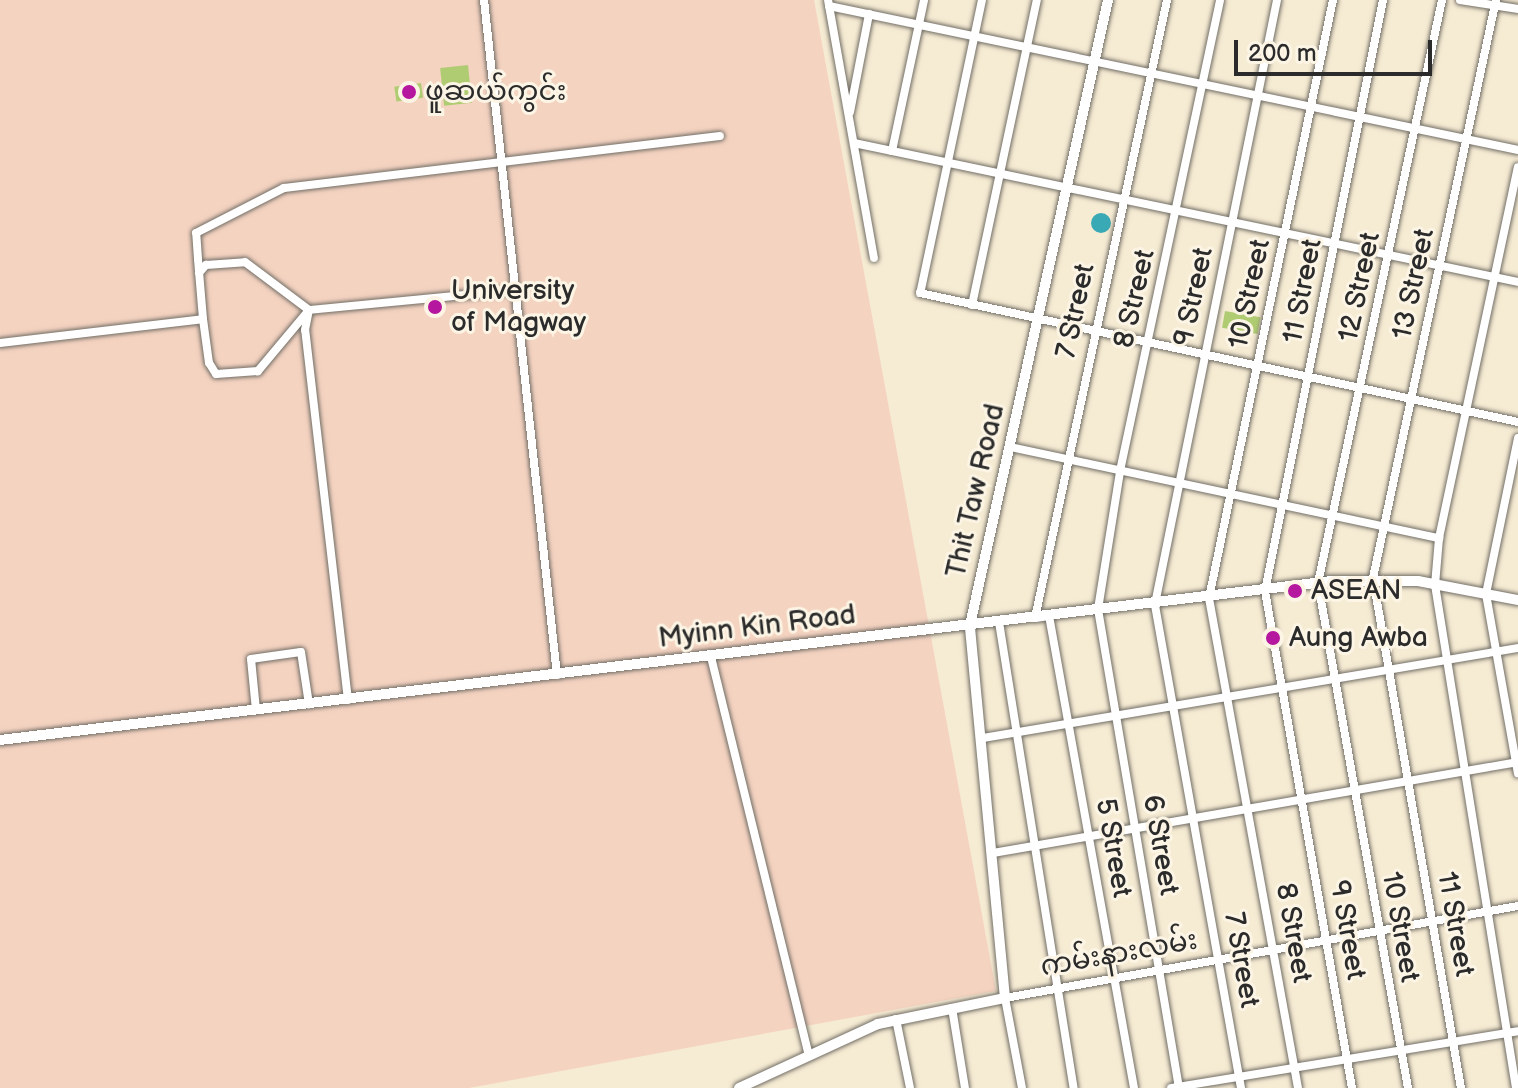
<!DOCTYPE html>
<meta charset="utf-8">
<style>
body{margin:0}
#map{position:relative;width:1518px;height:1088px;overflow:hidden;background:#f6ebd3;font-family:"Balsamiq Sans","Noto Sans Myanmar",sans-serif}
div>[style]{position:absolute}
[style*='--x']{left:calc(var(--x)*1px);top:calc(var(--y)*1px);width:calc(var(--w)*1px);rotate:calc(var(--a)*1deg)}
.built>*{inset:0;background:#f5d3c1}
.green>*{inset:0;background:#b0cc72;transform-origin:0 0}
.water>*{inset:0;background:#39aab5}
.round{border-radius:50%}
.roads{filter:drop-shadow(0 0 2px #726e66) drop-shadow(0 0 2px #726e66)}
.minor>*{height:8px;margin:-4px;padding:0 4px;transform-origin:4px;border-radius:4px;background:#fff}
.tertiary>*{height:10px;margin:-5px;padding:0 5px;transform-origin:5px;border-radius:5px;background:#fff}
.dots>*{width:22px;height:22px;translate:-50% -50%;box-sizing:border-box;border:4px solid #fcf5e5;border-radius:50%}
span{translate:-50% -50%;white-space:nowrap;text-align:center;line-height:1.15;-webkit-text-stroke:6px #fcf5e5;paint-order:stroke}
.poi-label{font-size:28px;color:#2b2b2b}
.left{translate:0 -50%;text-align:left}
.street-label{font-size:28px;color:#2b2b2b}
.scale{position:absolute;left:1234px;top:40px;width:198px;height:36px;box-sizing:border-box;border:4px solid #2b2b2b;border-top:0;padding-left:10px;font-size:24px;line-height:28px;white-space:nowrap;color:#2b2b2b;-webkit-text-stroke:6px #fcf5e5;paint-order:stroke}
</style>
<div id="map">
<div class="built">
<i style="clip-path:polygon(0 0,814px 0,996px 991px,469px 1088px,0 1088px)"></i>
</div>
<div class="green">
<i style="left:468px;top:65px;width:38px;height:28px;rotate:84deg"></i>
<i style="left:421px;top:83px;width:15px;height:27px;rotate:82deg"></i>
<i style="left:1225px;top:311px;width:36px;height:17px;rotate:10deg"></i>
</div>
<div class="water">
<i class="round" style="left:1091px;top:213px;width:20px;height:20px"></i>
</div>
<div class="roads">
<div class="minor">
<i style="--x:484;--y:0;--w:679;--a:83.83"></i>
<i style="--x:828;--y:0;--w:262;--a:79.9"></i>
<i style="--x:982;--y:0;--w:299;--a:101.9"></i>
<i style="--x:920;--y:293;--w:612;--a:12.17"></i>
<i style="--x:1460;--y:0;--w:59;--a:8.8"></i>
<i style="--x:829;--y:6;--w:704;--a:11.8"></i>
<i style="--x:850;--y:112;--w:100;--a:-79"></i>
<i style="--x:854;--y:143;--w:678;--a:11.82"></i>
<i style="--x:892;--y:151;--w:154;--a:-78"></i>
<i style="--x:199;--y:273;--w:11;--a:-49"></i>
<i style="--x:206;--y:265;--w:39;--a:-4"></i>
<i style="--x:245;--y:262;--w:80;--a:36.9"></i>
<i style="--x:309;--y:310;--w:80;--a:129.9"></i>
<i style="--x:258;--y:371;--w:42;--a:175.9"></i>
<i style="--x:216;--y:374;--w:13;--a:-122"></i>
<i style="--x:209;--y:363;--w:44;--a:-97.8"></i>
<i style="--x:203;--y:319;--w:60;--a:-94.8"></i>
<i style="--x:198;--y:259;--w:26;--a:-94"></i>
<i style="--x:196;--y:233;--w:99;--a:-27.1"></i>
<i style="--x:284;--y:188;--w:439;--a:-6.8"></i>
<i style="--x:972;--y:305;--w:312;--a:-78"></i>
<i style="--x:0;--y:343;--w:204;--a:-6.7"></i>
<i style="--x:1518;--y:438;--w:159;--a:101.6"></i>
<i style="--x:1486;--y:594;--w:182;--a:79.9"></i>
<i style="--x:1010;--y:447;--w:439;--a:12"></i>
<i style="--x:999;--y:622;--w:472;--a:80.9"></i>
<i style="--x:711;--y:657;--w:411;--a:76.2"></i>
<i style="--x:348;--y:700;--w:372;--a:-96.6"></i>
<i style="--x:305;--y:330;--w:20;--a:-79"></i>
<i style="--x:309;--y:310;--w:207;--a:-5.5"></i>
<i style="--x:256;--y:710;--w:51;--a:-95.6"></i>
<i style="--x:251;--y:659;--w:50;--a:-8"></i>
<i style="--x:301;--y:652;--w:53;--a:81.3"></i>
<i style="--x:983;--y:738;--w:543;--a:-9.55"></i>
<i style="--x:993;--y:853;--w:533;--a:-9.83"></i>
<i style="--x:952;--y:1008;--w:81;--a:80.8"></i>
<i style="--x:896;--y:1019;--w:70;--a:78.5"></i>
<i style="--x:1022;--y:1088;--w:92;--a:-100.7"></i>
<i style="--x:1005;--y:998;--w:521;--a:-10.17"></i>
<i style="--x:1134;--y:1088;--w:480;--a:-100.2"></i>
<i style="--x:1049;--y:616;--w:14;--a:172"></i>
<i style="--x:1035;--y:618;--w:632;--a:-77.94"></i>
<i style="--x:1171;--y:1088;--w:352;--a:-9.3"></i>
<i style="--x:1179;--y:1088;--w:486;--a:-99.6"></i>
<i style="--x:1098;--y:609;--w:140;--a:-80.9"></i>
<i style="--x:1120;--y:471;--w:481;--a:-78"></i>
<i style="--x:1241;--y:1088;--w:492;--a:-100.1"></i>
<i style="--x:1155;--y:604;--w:616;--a:-78.58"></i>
<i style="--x:1298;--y:1088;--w:498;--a:-100.3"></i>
<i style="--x:1209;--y:598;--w:611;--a:-78.29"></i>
<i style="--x:1352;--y:1088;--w:505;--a:-99.93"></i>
<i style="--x:1265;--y:591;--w:603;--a:-78.71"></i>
<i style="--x:1408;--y:1088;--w:513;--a:-100.11"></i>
<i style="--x:1318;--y:583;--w:596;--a:-77.99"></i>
<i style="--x:1461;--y:1088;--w:518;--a:-99.79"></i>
<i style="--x:1373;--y:578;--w:591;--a:-77.99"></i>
<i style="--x:1516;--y:1088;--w:509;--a:-99.15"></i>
<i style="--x:1435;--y:585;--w:47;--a:-85.1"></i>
<i style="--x:1439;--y:538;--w:379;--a:-78"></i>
</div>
<div class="tertiary">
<i style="--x:0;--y:740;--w:1340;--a:-6.81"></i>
<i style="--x:1331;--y:581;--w:87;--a:0"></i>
<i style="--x:1418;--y:581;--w:102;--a:10.8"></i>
<i style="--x:739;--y:1088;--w:153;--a:-24.7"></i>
<i style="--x:878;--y:1024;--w:130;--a:-11.6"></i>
<i style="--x:1005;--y:998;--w:375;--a:-95.4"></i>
<i style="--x:970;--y:625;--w:640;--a:-77.55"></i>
</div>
</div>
<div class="dots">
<i style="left:409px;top:92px;background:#b5179e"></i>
<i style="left:435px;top:307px;background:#b5179e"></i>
<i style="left:1295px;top:591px;background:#b5179e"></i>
<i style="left:1273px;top:638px;background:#b5179e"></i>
</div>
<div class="poi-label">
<span class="left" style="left:425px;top:92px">ဖူဆယ်ကွင်း</span>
<span class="left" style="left:451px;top:307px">University<br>of Magway</span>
<span class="left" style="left:1311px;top:591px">ASEAN</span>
<span class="left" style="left:1289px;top:638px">Aung Awba</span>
</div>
<div class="street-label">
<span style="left:1414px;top:284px;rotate:-78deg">13 Street</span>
<span style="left:1360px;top:287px;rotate:-78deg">12 Street</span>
<span style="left:1303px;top:291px;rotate:-79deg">11 Street</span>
<span style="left:1250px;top:294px;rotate:-78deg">10 Street</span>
<span style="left:1194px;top:297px;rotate:-78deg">9 Street</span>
<span style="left:1135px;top:299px;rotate:-77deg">8 Street</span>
<span style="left:1076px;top:311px;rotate:-78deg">7 Street</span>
<span style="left:976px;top:491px;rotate:-77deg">Thit Taw Road</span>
<span style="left:757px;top:627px;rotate:-7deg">Myinn Kin Road</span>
<span style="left:1160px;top:845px;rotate:80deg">6 Street</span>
<span style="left:1113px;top:848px;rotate:80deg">5 Street</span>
<span style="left:1455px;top:924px;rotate:80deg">11 Street</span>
<span style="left:1400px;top:927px;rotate:80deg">10 Street</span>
<span style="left:1347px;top:930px;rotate:80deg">9 Street</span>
<span style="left:1293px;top:933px;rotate:80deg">8 Street</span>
<span style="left:1119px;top:954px;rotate:-10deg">ကမ်းနားလမ်း</span>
<span style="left:1241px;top:960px;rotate:80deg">7 Street</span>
</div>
<div class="scale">200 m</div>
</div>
